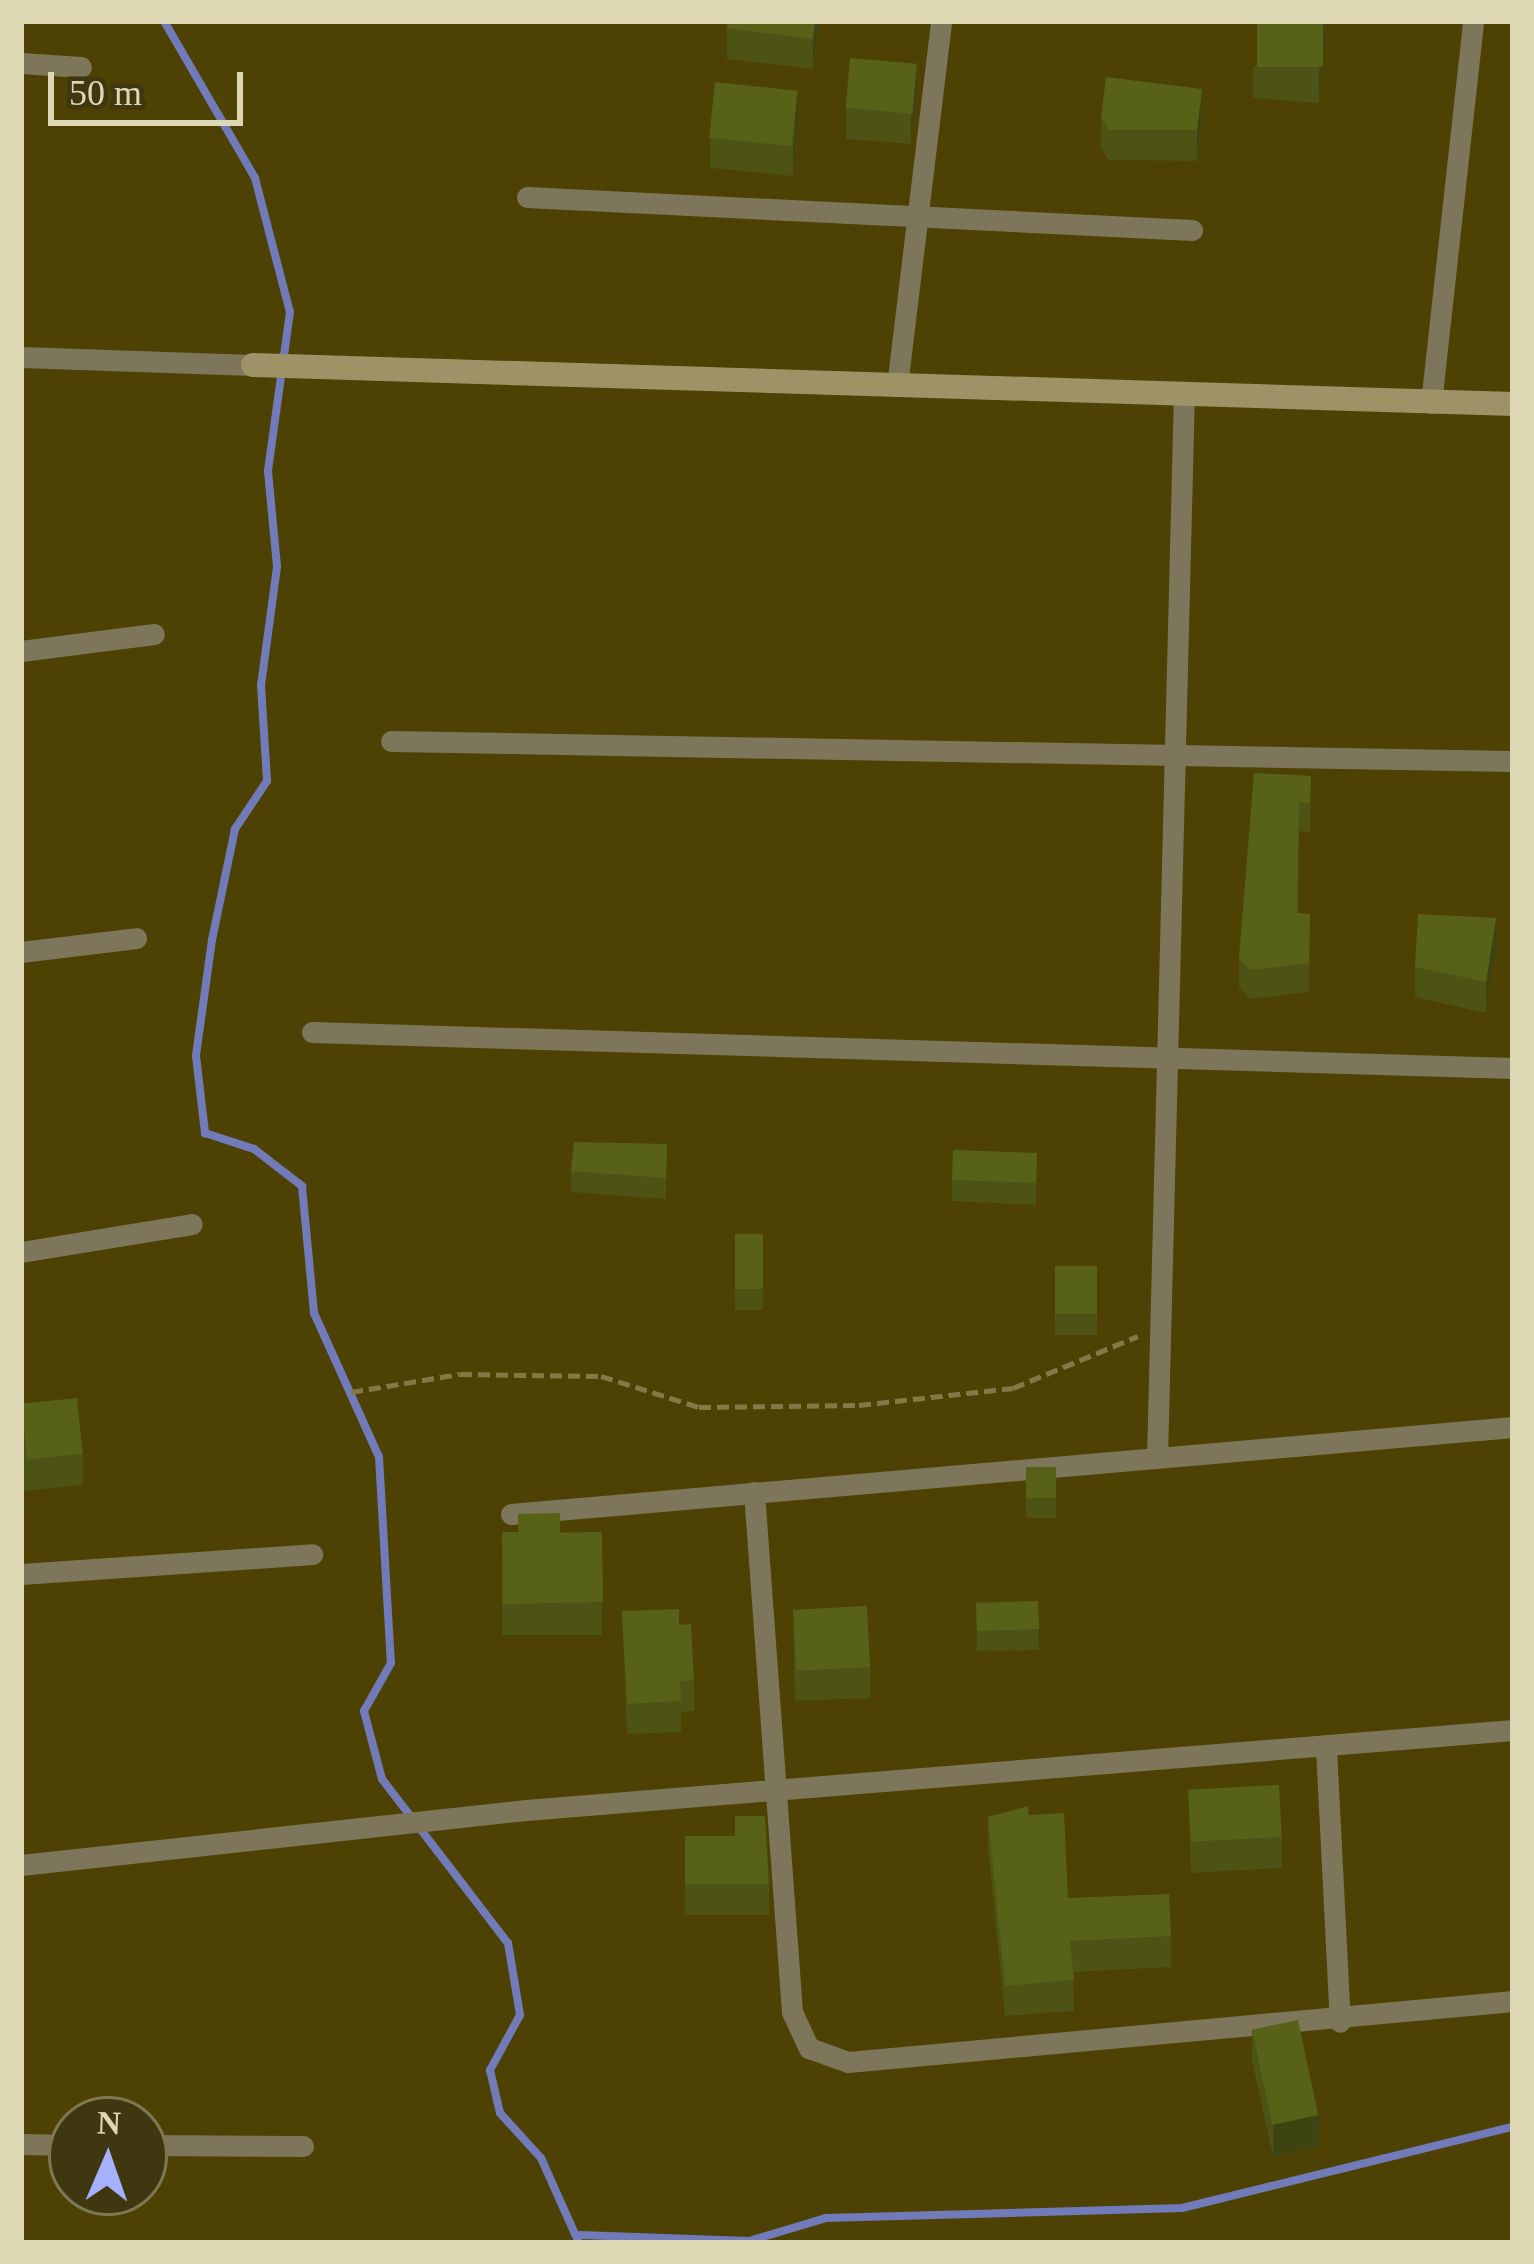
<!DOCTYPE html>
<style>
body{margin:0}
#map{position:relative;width:1534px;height:2264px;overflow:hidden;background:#4d4103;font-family:Georgia,serif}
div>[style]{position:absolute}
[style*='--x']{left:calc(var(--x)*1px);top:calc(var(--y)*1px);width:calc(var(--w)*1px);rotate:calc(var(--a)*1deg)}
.stream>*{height:8px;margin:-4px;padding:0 4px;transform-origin:4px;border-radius:4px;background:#727bba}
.path>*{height:4.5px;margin-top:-2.25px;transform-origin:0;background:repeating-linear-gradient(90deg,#847946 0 12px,transparent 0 18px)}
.street>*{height:21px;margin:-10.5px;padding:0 10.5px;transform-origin:10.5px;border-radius:10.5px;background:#7d765a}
.secondary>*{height:24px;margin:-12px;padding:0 12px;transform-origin:12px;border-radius:12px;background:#9e9366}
.wall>*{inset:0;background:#4c5315;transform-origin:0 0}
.shaded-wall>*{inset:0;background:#3e4411}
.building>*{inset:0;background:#586118;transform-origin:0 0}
span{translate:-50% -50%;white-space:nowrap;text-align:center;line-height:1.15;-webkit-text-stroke:9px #3f3710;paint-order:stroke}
.frame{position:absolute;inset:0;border:24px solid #ded7b4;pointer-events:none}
.north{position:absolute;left:48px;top:2096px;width:120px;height:120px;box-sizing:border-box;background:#3f3710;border:3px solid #7f7752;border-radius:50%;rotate:2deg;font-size:33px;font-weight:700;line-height:48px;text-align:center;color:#ded7b4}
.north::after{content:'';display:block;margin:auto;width:42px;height:54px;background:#a5b1fc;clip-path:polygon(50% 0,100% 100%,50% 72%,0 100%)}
.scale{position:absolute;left:48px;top:72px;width:195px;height:54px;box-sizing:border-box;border:6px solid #ded7b4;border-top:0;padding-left:15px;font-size:36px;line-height:42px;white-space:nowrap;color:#ded7b4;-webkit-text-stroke:9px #3f3710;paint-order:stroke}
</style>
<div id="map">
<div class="stream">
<i style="--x:164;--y:21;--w:181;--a:59.9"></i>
<i style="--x:255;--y:178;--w:138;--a:75.4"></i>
<i style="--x:290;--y:312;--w:161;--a:97.9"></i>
<i style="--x:268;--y:471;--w:96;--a:84.6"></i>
<i style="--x:277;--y:567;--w:119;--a:97.7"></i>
<i style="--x:261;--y:685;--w:96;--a:86.4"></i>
<i style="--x:267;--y:781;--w:58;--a:123.7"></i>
<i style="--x:235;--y:829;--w:113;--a:101.7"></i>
<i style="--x:212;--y:940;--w:117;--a:97.9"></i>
<i style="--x:196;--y:1056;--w:78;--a:83.3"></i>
<i style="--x:205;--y:1133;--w:52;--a:18.1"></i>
<i style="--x:254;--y:1149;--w:61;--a:37.6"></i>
<i style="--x:302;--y:1186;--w:128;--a:84.6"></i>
<i style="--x:314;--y:1313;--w:158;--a:65.7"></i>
<i style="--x:379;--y:1457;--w:206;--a:86.7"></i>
<i style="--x:391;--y:1663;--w:55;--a:119.4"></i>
<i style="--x:364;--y:1711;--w:70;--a:75.2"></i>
<i style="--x:382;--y:1779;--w:207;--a:52.5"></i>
<i style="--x:508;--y:1943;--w:73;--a:80.5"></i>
<i style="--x:520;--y:2015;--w:63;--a:118.6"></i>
<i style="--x:490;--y:2070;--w:44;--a:76.9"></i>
<i style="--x:500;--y:2113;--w:61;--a:47.7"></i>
<i style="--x:541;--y:2158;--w:93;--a:65.9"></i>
<i style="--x:580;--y:2235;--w:169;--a:2"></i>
<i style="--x:749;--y:2241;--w:80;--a:-16.6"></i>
<i style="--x:826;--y:2218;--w:356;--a:-1.6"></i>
<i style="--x:1182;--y:2208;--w:341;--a:-13.8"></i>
</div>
<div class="path">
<i style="--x:351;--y:1392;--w:110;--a:-9.4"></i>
<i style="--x:460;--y:1374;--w:141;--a:0.8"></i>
<i style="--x:601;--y:1376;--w:103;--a:17.6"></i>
<i style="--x:699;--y:1407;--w:160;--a:-0.7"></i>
<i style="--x:859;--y:1405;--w:155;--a:-6.3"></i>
<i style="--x:1013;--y:1388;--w:135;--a:-22.6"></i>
</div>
<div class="street">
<i style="--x:21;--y:63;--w:60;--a:3.8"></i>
<i style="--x:527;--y:197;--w:666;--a:2.84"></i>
<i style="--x:21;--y:357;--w:232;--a:2"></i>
<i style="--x:897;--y:386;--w:368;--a:-83.1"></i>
<i style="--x:1431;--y:403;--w:384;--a:-83.7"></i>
<i style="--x:21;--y:651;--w:134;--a:-7.3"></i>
<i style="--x:391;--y:741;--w:1122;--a:1.02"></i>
<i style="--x:21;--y:952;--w:116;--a:-6.9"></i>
<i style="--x:312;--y:1032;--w:1202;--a:1.72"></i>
<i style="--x:21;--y:1252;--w:173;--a:-9.3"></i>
<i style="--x:1157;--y:1458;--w:1063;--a:-88.55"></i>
<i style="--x:754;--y:1492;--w:521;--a:85.82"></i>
<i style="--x:792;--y:2012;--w:40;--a:65"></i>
<i style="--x:809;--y:2048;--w:41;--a:19.7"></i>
<i style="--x:848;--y:2062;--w:668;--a:-5.24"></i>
<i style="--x:511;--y:1514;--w:1006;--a:-4.96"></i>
<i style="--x:21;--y:1574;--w:292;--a:-3.9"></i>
<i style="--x:1326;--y:1748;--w:274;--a:87.1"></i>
<i style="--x:21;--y:1865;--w:508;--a:-6.22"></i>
<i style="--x:526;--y:1810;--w:990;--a:-4.63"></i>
<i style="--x:21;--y:2144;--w:51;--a:1.1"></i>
<i style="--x:144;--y:2145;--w:159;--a:0.4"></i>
</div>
<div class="secondary">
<i style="--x:253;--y:365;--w:1261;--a:1.77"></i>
</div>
<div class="wall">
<i style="clip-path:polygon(819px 21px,813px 69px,727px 59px,727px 28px)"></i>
<i style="clip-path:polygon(1325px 21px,1319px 103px,1253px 98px,1253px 67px)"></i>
<i style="clip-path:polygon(917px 95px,911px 144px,846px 139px,846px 108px)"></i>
<i style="clip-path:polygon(1101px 118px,1202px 119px,1197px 161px,1109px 160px,1101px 148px)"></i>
<i style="clip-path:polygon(798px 121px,793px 176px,710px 168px,710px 138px)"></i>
<i style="clip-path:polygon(1254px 773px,1311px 776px,1310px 832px,1299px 831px,1298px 913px,1310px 914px,1309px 992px,1250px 999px,1239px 987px,1239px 958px)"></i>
<i style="clip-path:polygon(1496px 949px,1486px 1013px,1415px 997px,1415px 967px)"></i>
<i style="clip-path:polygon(667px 1144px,666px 1199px,571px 1192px,571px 1171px)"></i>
<i style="clip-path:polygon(1037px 1153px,1036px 1205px,952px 1201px,952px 1180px)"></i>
<i style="left:735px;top:1234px;width:28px;height:76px"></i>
<i style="left:1055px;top:1266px;width:42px;height:69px"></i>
<i style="clip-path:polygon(21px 1403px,83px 1454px,83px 1485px,21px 1491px)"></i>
<i style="left:1026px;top:1467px;width:30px;height:51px"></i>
<i style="left:502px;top:1532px;width:100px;height:103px"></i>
<i style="left:1038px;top:1601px;width:49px;height:62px;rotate:89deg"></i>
<i style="clip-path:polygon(793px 1608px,870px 1667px,870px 1698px,795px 1701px)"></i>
<i style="clip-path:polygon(622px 1611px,679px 1625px,694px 1680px,694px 1711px,681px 1712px,681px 1732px,627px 1734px)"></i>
<i style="clip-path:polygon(1188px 1790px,1282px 1837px,1282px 1868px,1191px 1873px)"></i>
<i style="clip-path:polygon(1029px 1815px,1068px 1898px,1171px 1936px,1171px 1967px,1073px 1972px,1074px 2011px,1005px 2016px,988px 1847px,988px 1817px)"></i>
<i style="clip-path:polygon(685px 1836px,769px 1884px,769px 1915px,685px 1915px)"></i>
<i style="clip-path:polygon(1252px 2030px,1319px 2146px,1273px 2156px,1252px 2061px)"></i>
</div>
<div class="shaded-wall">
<i style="clip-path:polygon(815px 21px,819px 21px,813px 69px,813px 39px)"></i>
<i style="clip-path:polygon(1323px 21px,1325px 37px,1319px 103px,1319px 73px)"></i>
<i style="clip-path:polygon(917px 64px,917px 95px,911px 144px,911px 114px)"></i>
<i style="clip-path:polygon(1202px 89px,1202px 119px,1197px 161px,1197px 130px)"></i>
<i style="clip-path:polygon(798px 90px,798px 121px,793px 176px,793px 146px)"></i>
<i style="clip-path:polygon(1496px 918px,1496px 949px,1486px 1013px,1486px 982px)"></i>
<i style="clip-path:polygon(1319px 2115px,1319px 2146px,1273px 2156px,1273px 2125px)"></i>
</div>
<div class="building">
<i style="clip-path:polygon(728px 21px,815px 21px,813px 39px,727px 28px)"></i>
<i style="left:1257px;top:21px;width:66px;height:46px"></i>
<i style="left:850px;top:58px;width:67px;height:50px;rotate:5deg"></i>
<i style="clip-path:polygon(1106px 77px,1202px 89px,1197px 130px,1109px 130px,1101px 118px)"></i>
<i style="left:715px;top:82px;width:83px;height:56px;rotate:6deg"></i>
<i style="clip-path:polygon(1254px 773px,1311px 776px,1310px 803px,1299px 802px,1297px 913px,1310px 914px,1309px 963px,1250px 970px,1239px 958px)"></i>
<i style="clip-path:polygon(1418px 914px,1496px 918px,1486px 982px,1415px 967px)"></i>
<i style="clip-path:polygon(574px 1142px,667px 1144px,666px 1178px,571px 1171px)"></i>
<i style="left:953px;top:1150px;width:84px;height:30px;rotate:2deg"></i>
<i style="left:735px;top:1234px;width:28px;height:55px"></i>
<i style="left:1055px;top:1266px;width:42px;height:48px"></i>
<i style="left:77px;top:1398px;width:56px;height:56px;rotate:84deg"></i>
<i style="left:1026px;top:1467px;width:30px;height:31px"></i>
<i style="clip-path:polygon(560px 1513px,560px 1533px,602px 1532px,603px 1602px,503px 1604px,502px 1532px,518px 1532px,518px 1514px)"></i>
<i style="left:1038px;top:1601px;width:28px;height:62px;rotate:88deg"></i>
<i style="left:867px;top:1606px;width:61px;height:74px;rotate:87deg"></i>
<i style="clip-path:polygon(679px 1609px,679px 1625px,691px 1624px,694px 1680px,680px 1681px,681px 1701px,627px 1704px,622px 1611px)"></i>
<i style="left:1279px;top:1785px;width:52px;height:91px;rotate:87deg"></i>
<i style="clip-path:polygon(1028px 1806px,1029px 1815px,1064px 1813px,1068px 1898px,1169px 1894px,1171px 1936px,1070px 1941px,1074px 1980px,1005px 1986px,988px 1817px)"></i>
<i style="clip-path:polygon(735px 1816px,765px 1816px,769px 1884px,685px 1884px,685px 1836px,735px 1836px)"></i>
<i style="left:1298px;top:2020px;width:97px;height:47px;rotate:78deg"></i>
</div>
<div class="frame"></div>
<div class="north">N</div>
<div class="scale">50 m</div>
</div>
